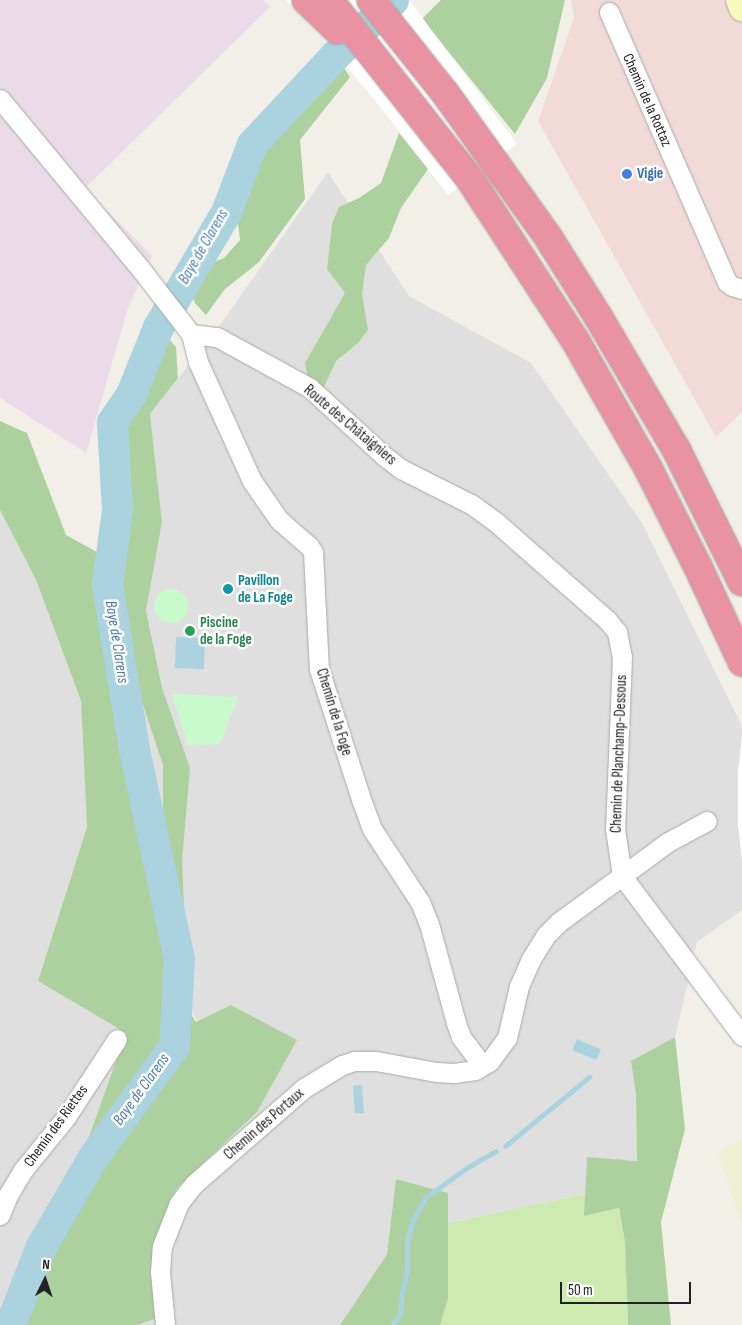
<!DOCTYPE html>
<meta charset="utf-8">
<style>
body{margin:0}
#map{position:relative;width:742px;height:1325px;overflow:hidden;background:#f2efe9;font-family:"Sofia Sans Condensed",sans-serif}
div>[style]{position:absolute}
[style*='--x']{left:calc(var(--x)*1px);top:calc(var(--y)*1px);width:calc(var(--w)*1px);rotate:calc(var(--a)*1deg)}
.residential>*{inset:0;background:#e0dfdf}
.commercial>*{inset:0;background:#f2dad9}
.industrial>*{inset:0;background:#ebdbe8}
.farmland>*{inset:0;background:#eef0d5}
.grass>*{inset:0;background:#cdebb0}
.forest>*{inset:0;background:#add19e}
.park>*{inset:0;background:#c8facc}
.round{border-radius:50%}
.water>*{inset:0;background:#aad3df;transform-origin:0 0}
.pier>*{inset:0;background:#fff}
.stream>*{height:5px;margin:-2.5px;padding:0 2.5px;transform-origin:2.5px;border-radius:2.5px;background:#aad3df}
.river>*{height:31px;margin:-15.5px;padding:0 15.5px;transform-origin:15.5px;border-radius:15.5px;background:#aad3df}
.roads{filter:drop-shadow(0 0 1px #a9a9a9) drop-shadow(0 0 1px #a9a9a9)}
.street>*{height:19px;margin:-9.5px;padding:0 9.5px;transform-origin:9.5px;border-radius:9.5px;background:#fff}
.secondary>*{height:26px;margin:-13px;padding:0 13px;transform-origin:13px;border-radius:13px;background:#f7fabf}
.highway>*{height:28px;margin:-14px;padding:0 14px;transform-origin:14px;border-radius:14px;background:#e892a2}
.dots>*{width:14px;height:14px;translate:-50% -50%;box-sizing:border-box;border:2px solid #fff;border-radius:50%}
span{translate:-50% -50%;white-space:nowrap;text-align:center;line-height:1.15;-webkit-text-stroke:5px #fff;paint-order:stroke}
.street-label{font-size:15px;color:#222}
.shop-label{font-size:15px;color:#366cbe;font-weight:700}
.left{translate:0 -50%;text-align:left}
.culture-label{font-size:15px;color:#0d838f;font-weight:700}
.leisure-label{font-size:15px;color:#27864d;font-weight:700}
.water-label{font-size:16px;color:#4a7aab;font-style:italic}
.north{position:absolute;left:20px;top:1255px;width:50px;height:50px;-webkit-text-stroke:4px #fff;paint-order:stroke;rotate:4deg;font-size:14px;font-weight:700;line-height:20px;text-align:center;color:#222}
.north::after{content:'';display:block;margin:auto;width:18px;height:22px;background:#222;clip-path:polygon(50% 0,100% 100%,50% 72%,0 100%)}
.scale{position:absolute;left:560px;top:1282px;width:131px;height:22px;box-sizing:border-box;border:2px solid #222;border-top:0;padding-left:6px;font-size:15px;line-height:18px;white-space:nowrap;color:#222;-webkit-text-stroke:4px #fff;paint-order:stroke}
</style>
<div id="map">
<div class="residential">
<i style="clip-path:polygon(328px 172px,409px 296px,531px 363px,642px 523px,742px 726px,742px 910px,697px 942px,675px 1037px,631px 1061px,636px 1095px,637px 1161px,587px 1158px,585px 1194px,448px 1223px,448px 1193px,396px 1179px,387px 1254px,340px 1325px,137px 1325px,160px 1316px,158px 1269px,176px 1189px,257px 1112px,169px 978px,141px 839px,134px 719px,139px 650px,162px 522px,150px 414px,220px 325px)"></i>
<i style="clip-path:polygon(0 510px,36px 580px,81px 701px,87px 827px,38px 981px,126px 1033px,42px 1268px,10px 1325px,0 1325px)"></i>
</div>
<div class="commercial">
<i style="clip-path:polygon(571px 0,731px 0,742px 24px,742px 412px,716px 437px,538px 121px,574px 18px)"></i>
</div>
<div class="industrial">
<i style="clip-path:polygon(0 0,264px 0,270px 7px,85px 188px,152px 256px,128px 308px,86px 453px,0 398px)"></i>
</div>
<div class="farmland">
<i style="clip-path:polygon(742px 1139px,742px 1227px,717px 1151px)"></i>
</div>
<div class="grass">
<i style="clip-path:polygon(585px 1194px,585px 1216px,619px 1208px,625px 1242px,628px 1325px,440px 1325px,448px 1299px,448px 1223px)"></i>
</div>
<div class="forest">
<i style="clip-path:polygon(441px 0,565px 0,547px 78px,515px 134px,422px 19px)"></i>
<i style="clip-path:polygon(335px 55px,350px 77px,300px 140px,305px 199px,259px 262px,225px 289px,206px 315px,195px 303px,189px 288px,199px 268px,224px 258px,240px 240px,236px 207px,244px 183px,252px 144px)"></i>
<i style="clip-path:polygon(399px 133px,428px 169px,401px 208px,389px 238px,366px 265px,362px 294px,368px 330px,358px 343px,336px 361px,324px 387px,310px 388px,305px 363px,345px 293px,327px 269px,332px 224px,339px 207px,359px 198px,381px 183px)"></i>
<i style="clip-path:polygon(158px 327px,176px 347px,178px 378px,150px 414px,162px 522px,146px 611px,162px 688px,190px 768px,182px 861px,185px 933px,163px 853px,163px 765px,137px 687px,134px 719px,141px 839px,169px 978px,196px 1022px,231px 1005px,297px 1040px,257px 1112px,176px 1189px,158px 1269px,160px 1317px,137px 1325px,10px 1325px,42px 1268px,126px 1033px,38px 981px,87px 827px,81px 701px,36px 580px,0 510px,0 421px,27px 433px,66px 535px,104px 556px,116px 587px,126px 564px,117px 510px,112px 422px,131px 394px)"></i>
<i style="clip-path:polygon(675px 1037px,685px 1129px,661px 1222px,671px 1325px,628px 1325px,625px 1242px,619px 1208px,584px 1216px,587px 1157px,637px 1161px,636px 1095px,631px 1061px)"></i>
<i style="clip-path:polygon(396px 1179px,448px 1193px,448px 1299px,440px 1325px,340px 1325px,387px 1254px)"></i>
</div>
<div class="park">
<i class="round" style="left:154px;top:589px;width:34px;height:34px"></i>
<i style="clip-path:polygon(172px 694px,238px 697px,220px 744px,188px 745px)"></i>
</div>
<div class="water">
<i style="left:176px;top:637px;width:29px;height:31px;rotate:2deg"></i>
<i style="left:577px;top:1039px;width:26px;height:12px;rotate:23deg"></i>
<i style="left:362px;top:1085px;width:28px;height:9px;rotate:86deg"></i>
</div>
<div class="pier">
<i style="clip-path:polygon(286px 0,409px 0,517px 144px,448px 195px,382px 109px,325px 41px)"></i>
<i style="clip-path:polygon(742px 735px,742px 860px,738px 825px,738px 772px)"></i>
</div>
<div class="stream">
<i style="--x:505;--y:1146;--w:109;--a:-39.4"></i>
<i style="--x:392;--y:1325;--w:13;--a:-51"></i>
<i style="--x:400;--y:1315;--w:22;--a:-85"></i>
<i style="--x:402;--y:1293;--w:22;--a:-77"></i>
<i style="--x:407;--y:1272;--w:31;--a:-90"></i>
<i style="--x:407;--y:1241;--w:22;--a:-74"></i>
<i style="--x:413;--y:1220;--w:26;--a:-61"></i>
<i style="--x:426;--y:1197;--w:52;--a:-35.5"></i>
<i style="--x:468;--y:1167;--w:32;--a:-30"></i>
</div>
<div class="river">
<i style="--x:10;--y:1325;--w:85;--a:-68.6"></i>
<i style="--x:41;--y:1246;--w:103;--a:-59.7"></i>
<i style="--x:93;--y:1157;--w:137;--a:-53.9"></i>
<i style="--x:174;--y:1046;--w:87;--a:-86.7"></i>
<i style="--x:179;--y:959;--w:215;--a:-102.1"></i>
<i style="--x:134;--y:749;--w:167;--a:-99.3"></i>
<i style="--x:107;--y:584;--w:75;--a:-82.3"></i>
<i style="--x:117;--y:510;--w:88;--a:-93.3"></i>
<i style="--x:112;--y:422;--w:34;--a:-56"></i>
<i style="--x:131;--y:394;--w:72;--a:-68.1"></i>
<i style="--x:158;--y:327;--w:134;--a:-59.4"></i>
<i style="--x:226;--y:212;--w:73;--a:-69.1"></i>
<i style="--x:252;--y:144;--w:122;--a:-47"></i>
<i style="--x:335;--y:55;--w:80;--a:-43.5"></i>
</div>
<div class="roads">
<div class="street">
<i style="--x:609;--y:12;--w:295;--a:66.4"></i>
<i style="--x:727;--y:282;--w:6;--a:39"></i>
<i style="--x:732;--y:286;--w:10;--a:17"></i>
<i style="--x:0;--y:99;--w:224;--a:50.4"></i>
<i style="--x:143;--y:272;--w:78;--a:52.3"></i>
<i style="--x:191;--y:334;--w:26;--a:7"></i>
<i style="--x:217;--y:337;--w:106;--a:28.7"></i>
<i style="--x:310;--y:388;--w:99;--a:42.5"></i>
<i style="--x:383;--y:455;--w:23;--a:38"></i>
<i style="--x:401;--y:469;--w:78;--a:26.6"></i>
<i style="--x:471;--y:504;--w:32;--a:36"></i>
<i style="--x:497;--y:523;--w:147;--a:41.4"></i>
<i style="--x:607;--y:620;--w:16;--a:50"></i>
<i style="--x:617;--y:632;--w:25;--a:79"></i>
<i style="--x:622;--y:657;--w:172;--a:92.3"></i>
<i style="--x:615;--y:829;--w:48;--a:81.5"></i>
<i style="--x:622;--y:876;--w:200;--a:53.1"></i>
<i style="--x:191;--y:334;--w:29;--a:76"></i>
<i style="--x:198;--y:362;--w:131;--a:65.6"></i>
<i style="--x:252;--y:481;--w:47;--a:55.3"></i>
<i style="--x:279;--y:520;--w:40;--a:41"></i>
<i style="--x:309;--y:546;--w:7;--a:56"></i>
<i style="--x:313;--y:552;--w:117;--a:87.1"></i>
<i style="--x:319;--y:669;--w:137;--a:72.1"></i>
<i style="--x:361;--y:799;--w:32;--a:70"></i>
<i style="--x:372;--y:829;--w:87;--a:56.7"></i>
<i style="--x:420;--y:902;--w:24;--a:68"></i>
<i style="--x:429;--y:924;--w:103;--a:74.7"></i>
<i style="--x:456;--y:1023;--w:15;--a:70"></i>
<i style="--x:461;--y:1037;--w:35;--a:53"></i>
<i style="--x:0;--y:1215;--w:22;--a:-68"></i>
<i style="--x:8;--y:1195;--w:29;--a:-59"></i>
<i style="--x:23;--y:1170;--w:68;--a:-50.9"></i>
<i style="--x:66;--y:1117;--w:93;--a:-56.8"></i>
<i style="--x:165;--y:1325;--w:53;--a:-95.4"></i>
<i style="--x:160;--y:1272;--w:26;--a:-86"></i>
<i style="--x:162;--y:1246;--w:46;--a:-68.4"></i>
<i style="--x:179;--y:1203;--w:24;--a:-52"></i>
<i style="--x:194;--y:1184;--w:146;--a:-41.1"></i>
<i style="--x:304;--y:1088;--w:44;--a:-31.2"></i>
<i style="--x:342;--y:1065;--w:13;--a:-18"></i>
<i style="--x:354;--y:1061;--w:22;--a:0"></i>
<i style="--x:376;--y:1061;--w:61;--a:10.4"></i>
<i style="--x:436;--y:1072;--w:18;--a:3"></i>
<i style="--x:454;--y:1073;--w:21;--a:-8"></i>
<i style="--x:475;--y:1070;--w:17;--a:-31"></i>
<i style="--x:490;--y:1061;--w:29;--a:-54"></i>
<i style="--x:507;--y:1038;--w:53;--a:-77"></i>
<i style="--x:519;--y:986;--w:30;--a:-66"></i>
<i style="--x:531;--y:959;--w:28;--a:-58"></i>
<i style="--x:546;--y:935;--w:18;--a:-45"></i>
<i style="--x:559;--y:922;--w:135;--a:-36.3"></i>
<i style="--x:668;--y:842;--w:44;--a:-28.3"></i>
</div>
<div class="secondary">
<i style="--x:739;--y:0;--w:9;--a:69"></i>
</div>
<div class="highway">
<i style="--x:306;--y:0;--w:43;--a:44.1"></i>
<i style="--x:329;--y:0;--w:228;--a:51.8"></i>
<i style="--x:470;--y:179;--w:192;--a:56.9"></i>
<i style="--x:575;--y:340;--w:147;--a:60.3"></i>
<i style="--x:648;--y:468;--w:111;--a:63.2"></i>
<i style="--x:698;--y:567;--w:105;--a:65.1"></i>
<i style="--x:371;--y:0;--w:119;--a:51.5"></i>
<i style="--x:445;--y:93;--w:177;--a:54.4"></i>
<i style="--x:548;--y:237;--w:96;--a:57.8"></i>
<i style="--x:599;--y:318;--w:152;--a:59.6"></i>
<i style="--x:676;--y:449;--w:148;--a:63.6"></i>
</div>
</div>
<div class="dots">
<i style="left:627px;top:174px;background:#3f7fe0"></i>
<i style="left:228px;top:589px;background:#0f9aa8"></i>
<i style="left:190px;top:631px;background:#2e9e5b"></i>
</div>
<div class="street-label">
<span style="left:647px;top:100px;rotate:66deg">Chemin de la Rottaz</span>
<span style="left:350px;top:425px;rotate:40deg">Route des Châtaigniers</span>
<span style="left:334px;top:712px;rotate:73deg">Chemin de la Foge</span>
<span style="left:619px;top:754px;rotate:-88deg">Chemin de Planchamp-Dessous</span>
<span style="left:264px;top:1124px;rotate:-41deg">Chemin des Portaux</span>
<span style="left:56px;top:1126px;rotate:-54deg">Chemin des Riettes</span>
</div>
<div class="shop-label">
<span class="left" style="left:637px;top:174px">Vigie</span>
</div>
<div class="culture-label">
<span class="left" style="left:238px;top:589px">Pavillon<br>de La Foge</span>
</div>
<div class="leisure-label">
<span class="left" style="left:200px;top:631px">Piscine<br>de la Foge</span>
</div>
<div class="water-label">
<span style="left:204px;top:247px;rotate:-60deg">Baye de Clarens</span>
<span style="left:116px;top:642px;rotate:81deg">Baye de Clarens</span>
<span style="left:142px;top:1090px;rotate:-54deg">Baye de Clarens</span>
</div>
<div class="north">N</div>
<div class="scale">50 m</div>
</div>
